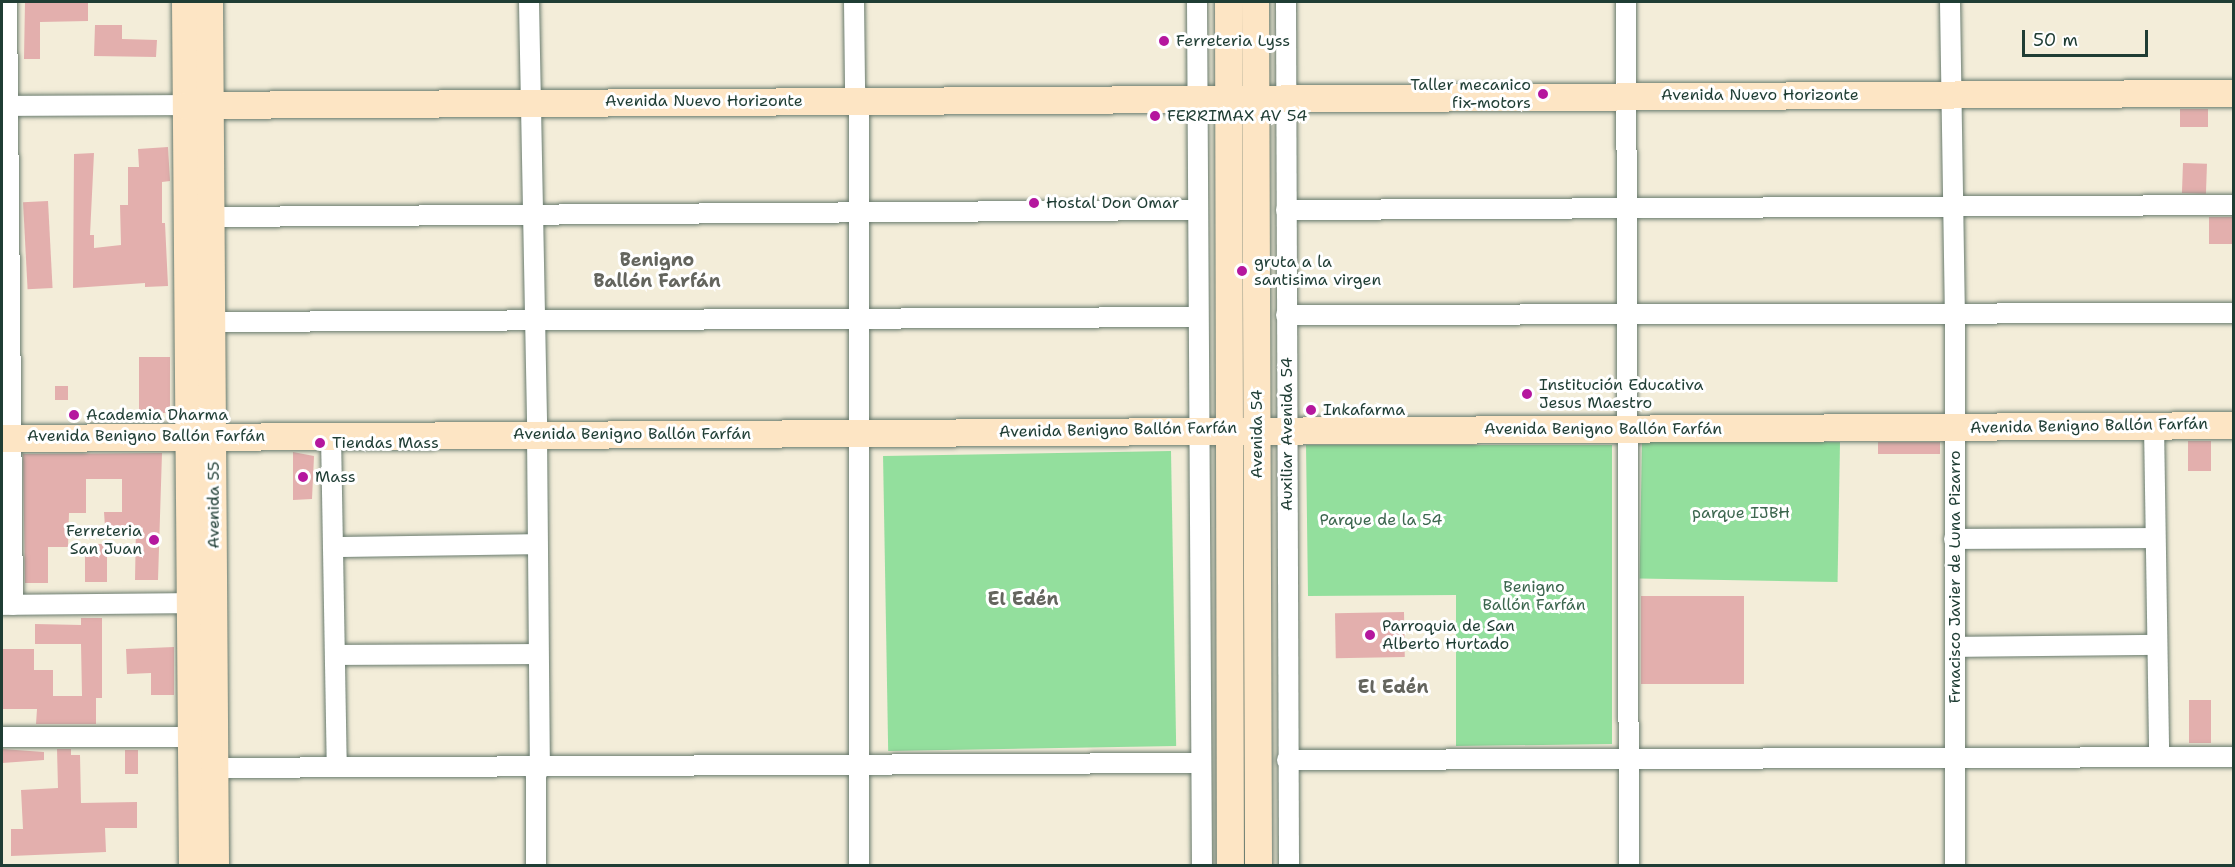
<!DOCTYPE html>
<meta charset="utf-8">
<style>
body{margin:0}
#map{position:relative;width:2235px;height:867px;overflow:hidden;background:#f3edd9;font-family:"Shantell Sans",sans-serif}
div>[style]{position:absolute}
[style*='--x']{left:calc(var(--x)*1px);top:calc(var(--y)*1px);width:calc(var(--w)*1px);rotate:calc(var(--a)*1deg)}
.green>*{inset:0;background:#93df9d;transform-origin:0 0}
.building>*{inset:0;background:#e3afad;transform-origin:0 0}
.roads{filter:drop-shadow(0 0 2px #697b6e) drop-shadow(0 0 2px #697b6e)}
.street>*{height:20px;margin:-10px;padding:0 10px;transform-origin:10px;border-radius:10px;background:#fff}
.secondary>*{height:27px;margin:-13.5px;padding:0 13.5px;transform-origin:13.5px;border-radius:13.5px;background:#fde5c4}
.dots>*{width:16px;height:16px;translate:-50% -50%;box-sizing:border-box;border:3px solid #fff;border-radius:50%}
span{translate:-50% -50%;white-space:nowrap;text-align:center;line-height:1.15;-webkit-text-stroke:6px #fff;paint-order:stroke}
.poi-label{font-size:16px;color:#1f3d34}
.left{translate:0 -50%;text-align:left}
.right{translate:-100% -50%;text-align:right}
.street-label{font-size:16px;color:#1f3d34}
.park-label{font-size:16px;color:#3c664e}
.neighbourhood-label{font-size:18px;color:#64655e;font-weight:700}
.frame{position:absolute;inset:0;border:3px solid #1f3d34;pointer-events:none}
.scale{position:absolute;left:2022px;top:30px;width:126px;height:27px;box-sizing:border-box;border:3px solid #1f3d34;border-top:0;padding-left:8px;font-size:18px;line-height:21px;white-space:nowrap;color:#1f3d34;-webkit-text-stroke:4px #fff;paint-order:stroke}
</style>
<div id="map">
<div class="green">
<i style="left:1840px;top:442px;width:140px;height:198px;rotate:91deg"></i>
<i style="clip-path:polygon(1306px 445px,1612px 445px,1612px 744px,1456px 746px,1456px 595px,1308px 596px)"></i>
<i style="left:1171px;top:451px;width:295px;height:288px;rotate:89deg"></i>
</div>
<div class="building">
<i style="clip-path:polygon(25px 2px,88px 2px,88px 21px,40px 22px,40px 59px,24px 59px)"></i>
<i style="clip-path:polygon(95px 25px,122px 25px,122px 39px,157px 40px,156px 57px,94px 56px)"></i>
<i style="left:2180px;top:109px;width:28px;height:18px"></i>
<i style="clip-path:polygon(168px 147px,170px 181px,162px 182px,162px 223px,165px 223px,168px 286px,145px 287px,145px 283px,73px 288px,74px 154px,94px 153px,90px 235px,94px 235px,94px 248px,121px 245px,120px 205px,128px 205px,128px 167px,139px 167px,138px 149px)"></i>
<i style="left:2183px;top:163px;width:24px;height:30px;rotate:2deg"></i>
<i style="left:48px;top:201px;width:87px;height:25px;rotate:87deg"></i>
<i style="left:2209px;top:217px;width:25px;height:27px"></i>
<i style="left:139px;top:357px;width:31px;height:56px"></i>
<i style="left:55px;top:386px;width:13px;height:14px"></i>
<i style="left:2188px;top:441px;width:23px;height:30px"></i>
<i style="left:1940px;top:442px;width:12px;height:62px;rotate:90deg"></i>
<i style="clip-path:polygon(293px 452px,314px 456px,312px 499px,293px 500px)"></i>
<i style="clip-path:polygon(162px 453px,158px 580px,135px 580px,136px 525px,105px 527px,104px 512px,122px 512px,122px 479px,86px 479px,86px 513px,69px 513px,68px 547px,48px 547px,48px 583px,25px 583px,23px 454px)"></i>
<i style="left:85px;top:544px;width:22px;height:38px"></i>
<i style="left:1641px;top:596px;width:103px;height:88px"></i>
<i style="left:1404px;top:612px;width:45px;height:69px;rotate:89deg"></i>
<i style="clip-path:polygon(81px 618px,102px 618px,102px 698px,96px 698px,96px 724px,36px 724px,37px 709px,2px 709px,2px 649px,34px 649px,34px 670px,53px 670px,53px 696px,82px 696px,81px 644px,35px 644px,35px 624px,81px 625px)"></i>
<i style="clip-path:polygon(174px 647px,174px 695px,151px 695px,151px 673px,127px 674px,126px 649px)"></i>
<i style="left:2211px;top:700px;width:43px;height:22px;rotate:90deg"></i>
<i style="clip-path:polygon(2px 749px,44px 752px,44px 760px,2px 763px)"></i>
<i style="clip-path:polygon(57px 749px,71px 749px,71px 755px,80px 755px,81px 803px,137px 802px,137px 828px,105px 828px,106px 852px,11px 856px,11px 829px,23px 829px,21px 790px,58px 788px)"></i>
<i style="left:125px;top:750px;width:13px;height:24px"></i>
</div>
<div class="roads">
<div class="street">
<i style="--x:7;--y:2;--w:603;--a:89.43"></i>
<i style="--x:529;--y:2;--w:432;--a:88.9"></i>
<i style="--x:537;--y:434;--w:331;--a:89.5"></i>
<i style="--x:540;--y:765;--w:12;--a:110"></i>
<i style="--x:536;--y:776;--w:90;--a:90"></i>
<i style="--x:854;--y:2;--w:87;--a:89.3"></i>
<i style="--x:855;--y:89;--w:12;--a:70"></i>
<i style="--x:859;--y:100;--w:766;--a:90"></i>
<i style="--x:1197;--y:2;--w:864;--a:89.67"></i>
<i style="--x:1286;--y:2;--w:864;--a:89.8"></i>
<i style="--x:1626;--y:2;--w:864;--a:89.8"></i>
<i style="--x:1950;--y:2;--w:312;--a:89.1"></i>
<i style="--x:1955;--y:314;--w:552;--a:90"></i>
<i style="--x:2;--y:106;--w:184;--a:-0.3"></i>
<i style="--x:1286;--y:210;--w:948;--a:-0.3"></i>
<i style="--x:211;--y:217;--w:986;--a:-0.41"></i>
<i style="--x:1286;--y:315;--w:948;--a:-0.12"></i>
<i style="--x:212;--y:322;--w:985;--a:-0.29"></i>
<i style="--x:2154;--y:425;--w:332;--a:89.1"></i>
<i style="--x:331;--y:435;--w:332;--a:89"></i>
<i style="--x:1954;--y:539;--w:200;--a:-0.3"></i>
<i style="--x:334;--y:547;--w:203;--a:-0.8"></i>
<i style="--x:2;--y:605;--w:189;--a:-0.6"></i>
<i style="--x:1955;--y:647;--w:200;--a:-0.6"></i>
<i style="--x:336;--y:655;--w:201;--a:-0.3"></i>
<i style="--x:2;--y:737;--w:190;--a:0"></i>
<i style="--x:1287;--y:760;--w:947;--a:-0.18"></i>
<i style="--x:202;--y:768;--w:996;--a:-0.29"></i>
</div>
<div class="secondary">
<i style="--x:185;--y:2;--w:864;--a:89.54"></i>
<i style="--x:209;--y:2;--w:864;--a:89.6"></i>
<i style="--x:1228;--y:2;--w:864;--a:89.87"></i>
<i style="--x:1255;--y:2;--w:864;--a:89.8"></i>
<i style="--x:186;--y:105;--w:2048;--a:-0.34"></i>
<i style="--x:2;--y:438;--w:2232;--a:-0.33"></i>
</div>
</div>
<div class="dots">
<i style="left:1164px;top:41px;background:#b5179e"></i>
<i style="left:1543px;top:94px;background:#b5179e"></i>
<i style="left:1155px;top:116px;background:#b5179e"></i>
<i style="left:1034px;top:203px;background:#b5179e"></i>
<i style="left:1242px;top:271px;background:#b5179e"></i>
<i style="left:1527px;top:394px;background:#b5179e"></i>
<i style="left:1311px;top:410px;background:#b5179e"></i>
<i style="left:74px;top:415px;background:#b5179e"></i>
<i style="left:320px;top:443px;background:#b5179e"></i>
<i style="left:303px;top:477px;background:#b5179e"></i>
<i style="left:154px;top:540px;background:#b5179e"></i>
<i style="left:1370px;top:635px;background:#b5179e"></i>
</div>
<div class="poi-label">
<span class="left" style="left:1176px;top:41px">Ferreteria Lyss</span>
<span class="right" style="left:1531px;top:94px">Taller mecanico<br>fix-motors</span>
<span class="left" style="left:1167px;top:116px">FERRIMAX AV 54</span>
<span class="left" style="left:1046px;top:203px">Hostal Don Omar</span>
<span class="left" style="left:1254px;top:271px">gruta a la<br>santisima virgen</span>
<span class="left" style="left:1539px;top:394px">Institución Educativa<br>Jesus Maestro</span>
<span class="left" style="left:1323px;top:410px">Inkafarma</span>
<span class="left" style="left:86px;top:415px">Academia Dharma</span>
<span class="left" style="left:332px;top:443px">Tiendas Mass</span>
<span class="left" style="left:315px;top:477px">Mass</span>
<span class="right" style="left:142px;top:540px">Ferreteria<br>San Juan</span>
<span class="left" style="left:1382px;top:635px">Parroquia de San<br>Alberto Hurtado</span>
</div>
<div class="street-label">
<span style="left:1760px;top:95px">Avenida Nuevo Horizonte</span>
<span style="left:704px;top:101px">Avenida Nuevo Horizonte</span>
<span style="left:2089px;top:426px;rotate:-1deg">Avenida Benigno Ballón Farfán</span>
<span style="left:1603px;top:429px">Avenida Benigno Ballón Farfán</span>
<span style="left:1118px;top:430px;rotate:-1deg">Avenida Benigno Ballón Farfán</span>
<span style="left:632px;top:434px">Avenida Benigno Ballón Farfán</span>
<span style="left:1257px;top:434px;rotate:-90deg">Avenida 54</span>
<span style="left:1287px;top:434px;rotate:-90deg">Auxiliar Avenida 54</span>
<span style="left:146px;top:436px">Avenida Benigno Ballón Farfán</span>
<span style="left:214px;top:505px;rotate:-90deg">Avenida 55</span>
<span style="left:1955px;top:577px;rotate:-90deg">Frnacisco Javier de Luna Pizarro</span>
</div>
<div class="park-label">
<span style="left:1741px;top:513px">parque IJBH</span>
<span style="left:1381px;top:520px">Parque de la 54</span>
<span style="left:1534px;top:596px">Benigno<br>Ballón Farfán</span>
</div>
<div class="neighbourhood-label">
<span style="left:657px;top:271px">Benigno<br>Ballón Farfán</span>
<span style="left:1023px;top:599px">El Edén</span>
<span style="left:1393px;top:687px">El Edén</span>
</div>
<div class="frame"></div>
<div class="scale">50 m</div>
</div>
